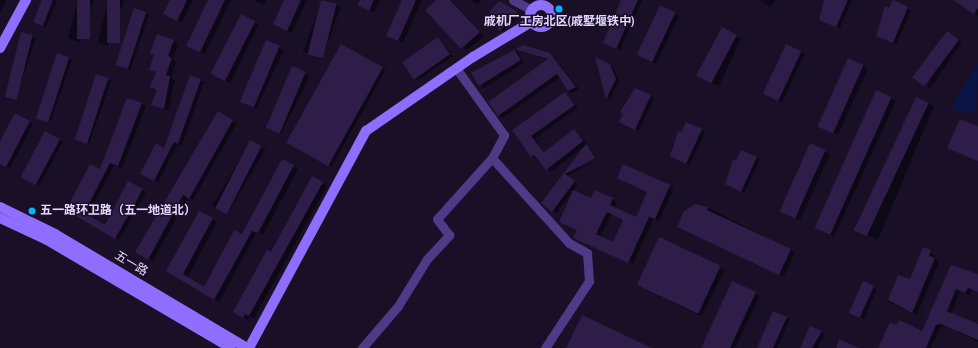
<!DOCTYPE html>
<meta charset="utf-8">
<style>
body{margin:0}
#map{position:relative;width:978px;height:348px;overflow:hidden;background:#191028;font-family:"Archivo Narrow","Noto Sans SC",sans-serif}
div>[style]{position:absolute}
[style*='--x']{left:calc(var(--x)*1px);top:calc(var(--y)*1px);width:calc(var(--w)*1px);rotate:calc(var(--a)*1deg)}
.water>*{inset:0;background:#0a1446}
.shadow>*{inset:0;background:#0007;transform-origin:0 0}
.building>*{inset:0;background:#2e1c49;transform-origin:0 0}
.street>*{height:9px;margin:-4.5px;padding:0 4.5px;transform-origin:4.5px;border-radius:4.5px;background:#4d3b87}
.secondary>*{height:10px;margin:-5px;padding:0 5px;transform-origin:5px;border-radius:5px;background:#8e6dff}
.secondary>.ring{margin:-5px;padding:0;box-sizing:content-box;background:none;border:10px solid #8e6dff;border-radius:50%}
.dots>*{width:11px;height:11px;translate:-50% -50%;box-sizing:border-box;border:2px solid #191028;border-radius:50%}
span{translate:-50% -50%;white-space:nowrap;text-align:center;line-height:1.15;-webkit-text-stroke:3px #191028;paint-order:stroke}
.poi-label{font-size:12px;color:#e3d6ff;font-weight:700}
.left{translate:0 -50%;text-align:left}
.street-label{font-size:12px;color:#e3d6ff}
</style>
<div id="map">
<div class="water">
<i style="clip-path:polygon(978px 63px,976px 113px,951px 108px)"></i>
</div>
<div class="shadow">
<i style="clip-path:polygon(0 0,7px 0,0 12px)"></i>
<i style="clip-path:polygon(43px 0,57px 0,46px 27px,38px 24px)"></i>
<i style="clip-path:polygon(78px 0,94px 0,79px 42px,68px 38px)"></i>
<i style="clip-path:polygon(108px 0,124px 0,108px 46px,98px 42px)"></i>
<i style="clip-path:polygon(171px 0,193px 0,182px 23px,169px 16px)"></i>
<i style="clip-path:polygon(209px 0,231px 0,205px 54px,192px 48px)"></i>
<i style="clip-path:polygon(253px 0,266px 0,264px 5px)"></i>
<i style="clip-path:polygon(285px 0,307px 0,292px 33px,278px 26px)"></i>
<i style="left:322px;top:0;width:20px;height:55px;rotate:20deg"></i>
<i style="clip-path:polygon(361px 0,380px 0,374px 13px,363px 8px)"></i>
<i style="clip-path:polygon(403px 0,422px 0,403px 43px,392px 38px)"></i>
<i style="clip-path:polygon(438px 0,451px 0,484px 36px,466px 51px,427px 10px)"></i>
<i style="clip-path:polygon(471px 0,482px 0,477px 5px)"></i>
<i style="clip-path:polygon(622px 0,642px 0,620px 50px,607px 44px)"></i>
<i style="clip-path:polygon(760px 0,776px 0,770px 7px)"></i>
<i style="clip-path:polygon(826px 0,852px 0,840px 28px,824px 21px)"></i>
<i style="clip-path:polygon(962px 0,978px 0,978px 16px,959px 3px)"></i>
<i style="clip-path:polygon(499px 2px,520px 15px,504px 32px,496px 17px)"></i>
<i style="left:893px;top:2px;width:20px;height:37px;rotate:24deg"></i>
<i style="clip-path:polygon(135px 9px,149px 14px,130px 70px,119px 66px)"></i>
<i style="clip-path:polygon(674px 13px,679px 16px,656px 64px,642px 57px)"></i>
<i style="clip-path:polygon(254px 22px,259px 24px,230px 83px,217px 77px)"></i>
<i style="clip-path:polygon(951px 35px,962px 42px,930px 89px,927px 87px)"></i>
<i style="clip-path:polygon(32px 36px,36px 38px,15px 100px,5px 97px)"></i>
<i style="clip-path:polygon(737px 36px,741px 38px,719px 86px,700px 77px)"></i>
<i style="clip-path:polygon(438px 38px,453px 56px,418px 80px,414px 78px)"></i>
<i style="clip-path:polygon(173px 41px,178px 44px,173px 59px,176px 62px,171px 78px,175px 80px,168px 111px,157px 107px,157px 72px,150px 69px,155px 55px,151px 52px)"></i>
<i style="clip-path:polygon(267px 41px,284px 50px,256px 109px,243px 102px)"></i>
<i style="left:341px;top:45px;width:51px;height:111px;rotate:29deg"></i>
<i style="clip-path:polygon(523px 46px,554px 57px,579px 89px,572px 93px,568px 91px,560px 77px,503px 118px,499px 115px,549px 60px,517px 50px,524px 63px,484px 88px,472px 74px)"></i>
<i style="clip-path:polygon(800px 52px,805px 54px,782px 102px,768px 96px)"></i>
<i style="clip-path:polygon(68px 58px,72px 60px,50px 123px,39px 119px)"></i>
<i style="clip-path:polygon(596px 59px,613px 67px,619px 81px,610px 100px)"></i>
<i style="clip-path:polygon(848px 59px,868px 69px,838px 135px,822px 128px)"></i>
<i style="clip-path:polygon(305px 73px,310px 76px,281px 134px,268px 128px)"></i>
<i style="clip-path:polygon(190px 76px,204px 82px,182px 145px,178px 144px,158px 182px,142px 173px,165px 149px)"></i>
<i style="clip-path:polygon(107px 79px,111px 81px,89px 144px,78px 140px)"></i>
<i style="clip-path:polygon(636px 89px,654px 98px,639px 131px,624px 124px)"></i>
<i style="clip-path:polygon(876px 91px,896px 101px,834px 237px,819px 230px)"></i>
<i style="clip-path:polygon(565px 93px,578px 107px,535px 139px,545px 152px,574px 130px,587px 144px,551px 172px,532px 156px,513px 131px)"></i>
<i style="clip-path:polygon(916px 98px,934px 106px,878px 240px,865px 234px)"></i>
<i style="clip-path:polygon(141px 104px,146px 106px,122px 168px,114px 165px,87px 217px,105px 226px,128px 182px,146px 192px,119px 240px,67px 210px,101px 170px)"></i>
<i style="clip-path:polygon(219px 113px,237px 123px,193px 200px,188px 197px,153px 261px,136px 251px)"></i>
<i style="clip-path:polygon(15px 114px,33px 124px,10px 168px,0 163px,0 143px)"></i>
<i style="clip-path:polygon(687px 123px,705px 132px,690px 165px,675px 158px,672px 146px)"></i>
<i style="left:46px;top:133px;width:19px;height:50px;rotate:28deg"></i>
<i style="left:251px;top:141px;width:17px;height:76px;rotate:31deg"></i>
<i style="clip-path:polygon(810px 144px,830px 154px,800px 220px,784px 213px)"></i>
<i style="clip-path:polygon(586px 146px,595px 157px,571px 171px,597px 160px,567px 176px,578px 184px,556px 213px,542px 203px)"></i>
<i style="clip-path:polygon(741px 151px,760px 160px,744px 193px,729px 186px,727px 174px)"></i>
<i style="clip-path:polygon(283px 160px,298px 169px,263px 235px,257px 232px,219px 302px,168px 271px,200px 212px,217px 222px,187px 278px,204px 288px,242px 236px)"></i>
<i style="clip-path:polygon(312px 177px,327px 186px,254px 318px,250px 316px,248px 320px,234px 312px,271px 253px)"></i>
<i style="clip-path:polygon(evenodd,618px 178px,674px 188px,659px 221px,654px 218px,633px 264px,579px 240px,592px 200px,613px 199px,617px 202px,614px 208px,636px 218px,648px 192px,618px 178px,611px 214px,625px 220px,614px 243px,600px 237px,611px 214px)"></i>
<i style="clip-path:polygon(703px 205px,795px 252px,784px 276px,683px 230px)"></i>
<i style="left:659px;top:238px;width:73px;height:52px;rotate:26deg"></i>
<i style="clip-path:polygon(930px 251px,939px 262px,917px 315px,888px 302px,899px 276px,911px 281px)"></i>
<i style="clip-path:polygon(951px 266px,978px 277px,978px 292px,972px 289px,970px 295px,960px 291px,951px 314px,978px 325px,978px 342px,947px 326px,941px 327px,931px 348px,879px 348px,897px 326px,923px 332px)"></i>
<i style="clip-path:polygon(864px 283px,877px 289px,864px 319px,854px 314px)"></i>
<i style="clip-path:polygon(755px 293px,760px 296px,735px 348px,702px 348px)"></i>
<i style="clip-path:polygon(786px 317px,790px 319px,777px 348px,758px 348px)"></i>
<i style="clip-path:polygon(821px 332px,825px 334px,818px 348px,801px 348px)"></i>
</div>
<div class="building">
<i style="clip-path:polygon(42px 0,53px 0,43px 26px,33px 22px)"></i>
<i style="left:77px;top:0;width:13px;height:39px"></i>
<i style="left:107px;top:0;width:13px;height:43px"></i>
<i style="clip-path:polygon(170px 0,187px 0,177px 21px,163px 14px)"></i>
<i style="clip-path:polygon(208px 0,225px 0,200px 52px,186px 46px)"></i>
<i style="clip-path:polygon(284px 0,301px 0,287px 31px,273px 24px)"></i>
<i style="left:321px;top:0;width:16px;height:56px;rotate:14deg"></i>
<i style="clip-path:polygon(360px 0,374px 0,369px 11px,357px 5px)"></i>
<i style="clip-path:polygon(402px 0,416px 0,398px 41px,386px 36px)"></i>
<i style="clip-path:polygon(436px 0,450px 0,480px 32px,461px 49px,425px 10px)"></i>
<i style="clip-path:polygon(621px 0,638px 0,616px 49px,603px 43px)"></i>
<i style="clip-path:polygon(824px 0,848px 0,836px 27px,819px 20px)"></i>
<i style="clip-path:polygon(893px 0,908px 7px,893px 43px,876px 36px,885px 6px,889px 8px)"></i>
<i style="clip-path:polygon(953px 0,978px 0,978px 8px,974px 14px)"></i>
<i style="clip-path:polygon(499px 1px,518px 12px,500px 31px,490px 21px,494px 17px,489px 12px)"></i>
<i style="left:660px;top:5px;width:17px;height:55px;rotate:25deg"></i>
<i style="left:134px;top:8px;width:13px;height:60px;rotate:18deg"></i>
<i style="left:241px;top:14px;width:16px;height:67px;rotate:27deg"></i>
<i style="left:722px;top:27px;width:17px;height:55px;rotate:28deg"></i>
<i style="left:947px;top:31px;width:15px;height:58px;rotate:37deg"></i>
<i style="left:21px;top:32px;width:12px;height:67px;rotate:14deg"></i>
<i style="clip-path:polygon(157px 34px,174px 40px,168px 56px,172px 58px,166px 75px,170px 76px,164px 109px,151px 105px,157px 90px,150px 87px,156px 72px,149px 70px,154px 54px,150px 53px)"></i>
<i style="left:438px;top:37px;width:21px;height:44px;rotate:55deg"></i>
<i style="left:266px;top:40px;width:15px;height:67px;rotate:23deg"></i>
<i style="left:341px;top:44px;width:48px;height:113px;rotate:29deg"></i>
<i style="left:786px;top:44px;width:17px;height:55px;rotate:25deg"></i>
<i style="clip-path:polygon(523px 45px,550px 53px,576px 87px,568px 91px,557px 74px,498px 116px,488px 102px,548px 59px,514px 49px,521px 60px,479px 86px,471px 73px)"></i>
<i style="left:57px;top:53px;width:13px;height:69px;rotate:18deg"></i>
<i style="clip-path:polygon(595px 57px,610px 64px,616px 79px,606px 99px)"></i>
<i style="left:848px;top:58px;width:17px;height:75px;rotate:24deg"></i>
<i style="left:292px;top:66px;width:15px;height:67px;rotate:23deg"></i>
<i style="left:96px;top:74px;width:13px;height:69px;rotate:18deg"></i>
<i style="clip-path:polygon(190px 75px,201px 79px,178px 144px,174px 142px,154px 181px,140px 174px,156px 143px,164px 148px)"></i>
<i style="clip-path:polygon(635px 88px,651px 95px,635px 130px,619px 122px,623px 114px,620px 112px)"></i>
<i style="left:876px;top:90px;width:17px;height:151px;rotate:24deg"></i>
<i style="clip-path:polygon(565px 92px,575px 105px,531px 136px,544px 152px,574px 129px,583px 141px,546px 170px,534px 155px,531px 157px,512px 130px)"></i>
<i style="left:916px;top:97px;width:14px;height:147px;rotate:25deg"></i>
<i style="clip-path:polygon(127px 98px,142px 103px,118px 166px,110px 163px,84px 213px,105px 225px,128px 181px,143px 189px,115px 239px,66px 210px,90px 164px,100px 169px)"></i>
<i style="clip-path:polygon(218px 111px,233px 120px,189px 199px,183px 195px,148px 260px,135px 252px)"></i>
<i style="clip-path:polygon(15px 113px,30px 121px,6px 167px,0 164px,0 141px)"></i>
<i style="clip-path:polygon(960px 119px,978px 126px,978px 161px,947px 148px)"></i>
<i style="clip-path:polygon(686px 122px,702px 129px,686px 164px,670px 156px,678px 131px,681px 132px)"></i>
<i style="left:45px;top:131px;width:17px;height:52px;rotate:28deg"></i>
<i style="left:250px;top:140px;width:13px;height:77px;rotate:27deg"></i>
<i style="left:810px;top:143px;width:17px;height:75px;rotate:24deg"></i>
<i style="clip-path:polygon(586px 144px,595px 158px,565px 174px,575px 181px,552px 212px,541px 203px)"></i>
<i style="clip-path:polygon(741px 150px,757px 157px,741px 192px,725px 184px,733px 159px,736px 160px)"></i>
<i style="clip-path:polygon(282px 159px,294px 165px,258px 233px,252px 231px,214px 300px,166px 271px,199px 211px,213px 218px,183px 274px,204px 287px,234px 230px,242px 234px)"></i>
<i style="clip-path:polygon(evenodd,623px 164px,670px 185px,655px 219px,649px 217px,628px 263px,573px 238px,577px 230px,559px 222px,573px 190px,591px 198px,595px 190px,613px 198px,610px 205px,636px 217px,647px 192px,617px 178px,623px 164px,607px 212px,623px 220px,613px 242px,596px 234px,607px 212px)"></i>
<i style="clip-path:polygon(312px 176px,323px 182px,249px 316px,245px 314px,243px 318px,233px 312px,267px 250px,271px 252px)"></i>
<i style="clip-path:polygon(695px 204px,708px 207px,707px 210px,791px 249px,779px 275px,677px 227px,684px 211px)"></i>
<i style="left:659px;top:237px;width:68px;height:53px;rotate:25deg"></i>
<i style="clip-path:polygon(923px 247px,931px 250px,929px 256px,935px 258px,912px 313px,888px 300px,898px 275px,910px 279px)"></i>
<i style="clip-path:polygon(951px 265px,978px 274px,978px 292px,968px 288px,965px 293px,956px 289px,947px 311px,978px 324px,978px 340px,941px 324px,936px 325px,926px 348px,878px 348px,890px 322px,896px 325px,899px 320px,922px 331px)"></i>
<i style="clip-path:polygon(732px 281px,756px 292px,730px 348px,701px 348px)"></i>
<i style="left:863px;top:281px;width:12px;height:35px;rotate:24deg"></i>
<i style="clip-path:polygon(773px 311px,787px 317px,773px 348px,757px 348px)"></i>
<i style="clip-path:polygon(582px 315px,652px 348px,566px 348px)"></i>
<i style="clip-path:polygon(810px 326px,822px 331px,812px 348px,800px 348px)"></i>
<i style="clip-path:polygon(839px 339px,859px 348px,836px 348px)"></i>
</div>
<div class="street">
<i style="--x:513;--y:0;--w:21;--a:28"></i>
<i style="--x:492;--y:158;--w:115;--a:47.8"></i>
<i style="--x:569;--y:243;--w:21;--a:29"></i>
<i style="--x:587;--y:253;--w:28;--a:86"></i>
<i style="--x:589;--y:281;--w:80;--a:123.3"></i>
<i style="--x:362;--y:348;--w:55;--a:-49.4"></i>
<i style="--x:398;--y:306;--w:55;--a:-58.3"></i>
<i style="--x:427;--y:259;--w:33;--a:-47"></i>
<i style="--x:449;--y:235;--w:20;--a:-127"></i>
<i style="--x:437;--y:219;--w:82;--a:-48"></i>
<i style="--x:492;--y:158;--w:26;--a:-62"></i>
<i style="--x:504;--y:135;--w:82;--a:-125.6"></i>
</div>
<div class="secondary">
<i class="ring" style="left:530px;top:5px;width:12px;height:12px"></i>
<i style="--x:0;--y:48;--w:55;--a:-61.6"></i>
<i style="--x:0;--y:207;--w:61;--a:26.1"></i>
<i style="--x:55;--y:234;--w:223;--a:30.7"></i>
<i style="--x:0;--y:218;--w:52;--a:25.1"></i>
<i style="--x:47;--y:240;--w:213;--a:30.4"></i>
<i style="--x:249;--y:348;--w:247;--a:-61.7"></i>
<i style="--x:366;--y:131;--w:130;--a:-34.7"></i>
<i style="--x:473;--y:57;--w:68;--a:-31.1"></i>
</div>
<div class="dots">
<i style="left:559px;top:9px;background:#02b4ff"></i>
<i style="left:32px;top:211px;background:#02b4ff"></i>
</div>
<div class="poi-label">
<span style="left:559px;top:22px">戚机厂工房北区(戚墅堰铁中)</span>
<span class="left" style="left:40px;top:211px">五一路环卫路（五一地道北）</span>
</div>
<div class="street-label">
<span style="left:131px;top:264px;rotate:31deg">五一路</span>
</div>
</div>
